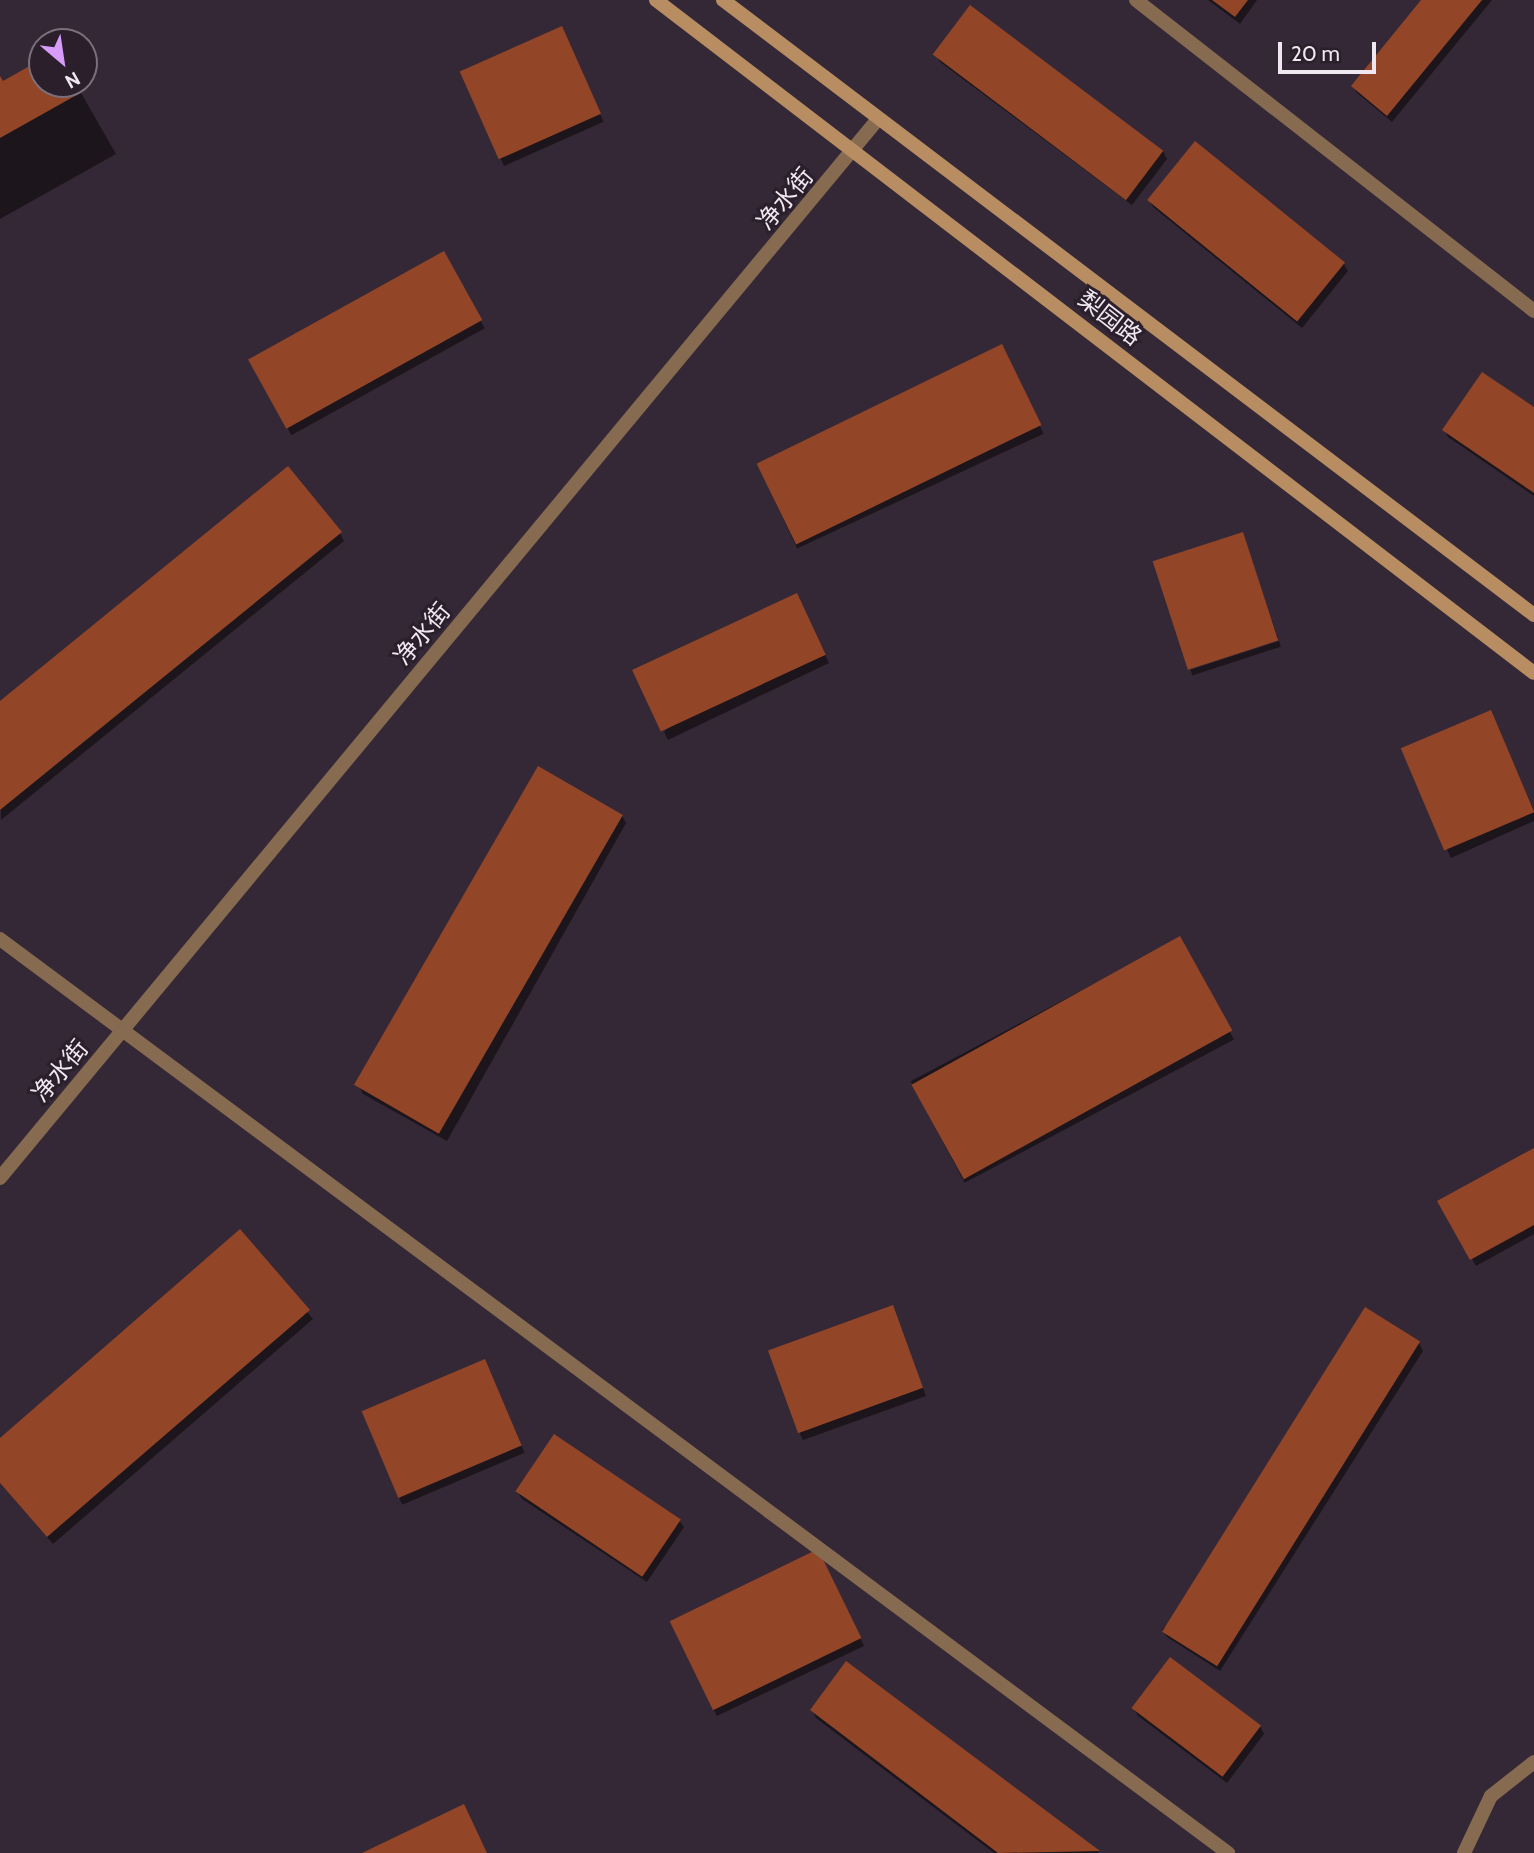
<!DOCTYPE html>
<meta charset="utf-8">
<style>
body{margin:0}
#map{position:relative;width:1534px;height:1853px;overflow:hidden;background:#352836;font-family:Cabin,"Noto Sans SC",sans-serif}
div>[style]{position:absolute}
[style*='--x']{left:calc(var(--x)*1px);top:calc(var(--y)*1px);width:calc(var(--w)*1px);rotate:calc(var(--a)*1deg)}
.shadow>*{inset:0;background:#0007;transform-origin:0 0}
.building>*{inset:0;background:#934527;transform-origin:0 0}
.service>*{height:14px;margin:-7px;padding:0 7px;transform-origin:7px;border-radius:7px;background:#866b51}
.pedestrian>*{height:14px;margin:-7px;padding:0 7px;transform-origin:7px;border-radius:7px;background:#866b51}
.minor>*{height:14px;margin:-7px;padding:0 7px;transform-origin:7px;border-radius:7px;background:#866b51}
.tertiary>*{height:14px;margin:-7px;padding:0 7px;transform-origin:7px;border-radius:7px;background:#866b51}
.secondary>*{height:14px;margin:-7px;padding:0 7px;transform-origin:7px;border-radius:7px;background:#b88d62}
span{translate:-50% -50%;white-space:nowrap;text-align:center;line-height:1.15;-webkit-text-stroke:6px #2b1f2c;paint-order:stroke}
.street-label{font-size:24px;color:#f0e8f1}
.north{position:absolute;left:28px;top:28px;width:70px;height:70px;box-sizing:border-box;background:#2b1f2c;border:2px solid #7a6f7b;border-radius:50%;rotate:151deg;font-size:19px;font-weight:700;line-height:28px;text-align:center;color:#f0e8f1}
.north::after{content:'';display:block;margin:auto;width:24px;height:32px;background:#d79bf9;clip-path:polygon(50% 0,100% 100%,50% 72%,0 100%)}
.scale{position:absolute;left:1278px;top:42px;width:98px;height:32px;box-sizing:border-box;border:4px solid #f0e8f1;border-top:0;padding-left:9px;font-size:21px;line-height:24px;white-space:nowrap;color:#f0e8f1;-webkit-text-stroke:5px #2b1f2c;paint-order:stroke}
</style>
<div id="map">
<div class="shadow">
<i style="clip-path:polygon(1208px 0,1257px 0,1240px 24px)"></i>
<i style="clip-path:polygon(1423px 0,1492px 0,1392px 122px,1357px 93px,1353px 86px)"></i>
<i style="left:565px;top:35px;width:95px;height:109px;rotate:66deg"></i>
<i style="clip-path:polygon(936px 55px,1163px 151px,1167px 159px,1132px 205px,940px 62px)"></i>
<i style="clip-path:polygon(42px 61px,42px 84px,76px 84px,116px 154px,0 219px,0 78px,3px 83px)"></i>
<i style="clip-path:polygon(1149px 200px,1344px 264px,1348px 271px,1302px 328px,1153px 207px)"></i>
<i style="left:443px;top:253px;width:86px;height:221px;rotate:61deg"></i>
<i style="left:1006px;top:353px;width:89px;height:272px;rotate:65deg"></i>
<i style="clip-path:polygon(1534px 409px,1534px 496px,1448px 437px,1444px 430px)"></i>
<i style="clip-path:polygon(340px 533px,344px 541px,1px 820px,0 703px)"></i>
<i style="clip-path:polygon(1242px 534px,1278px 638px,1189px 667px)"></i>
<i style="clip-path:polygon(800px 603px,829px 663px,668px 740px,664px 732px)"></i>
<i style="left:1279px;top:641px;width:6px;height:93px;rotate:72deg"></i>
<i style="clip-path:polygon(1494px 720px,1534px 810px,1534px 821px,1451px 858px,1403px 751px)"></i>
<i style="clip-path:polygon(622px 816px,626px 823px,447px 1141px,363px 1094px,359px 1086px)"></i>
<i style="left:1180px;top:938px;width:115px;height:305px;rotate:62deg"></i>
<i style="clip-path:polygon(1534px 1150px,1534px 1234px,1476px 1266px,1440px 1201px)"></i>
<i style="clip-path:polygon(240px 1232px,313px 1319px,53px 1544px,0 1483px,0 1440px)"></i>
<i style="clip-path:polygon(893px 1307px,926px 1396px,803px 1440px,799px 1432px)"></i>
<i style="clip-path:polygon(1419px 1343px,1423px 1351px,1220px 1671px,1167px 1637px,1162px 1630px)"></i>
<i style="left:489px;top:1369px;width:91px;height:133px;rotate:67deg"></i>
<i style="clip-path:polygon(517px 1491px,679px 1520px,684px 1527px,647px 1582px,522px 1499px)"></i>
<i style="clip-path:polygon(822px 1558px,864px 1646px,717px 1716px,713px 1709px)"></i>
<i style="clip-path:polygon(847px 1664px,1099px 1852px,1099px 1853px,994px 1853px,816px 1718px,812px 1710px)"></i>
<i style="clip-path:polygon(1134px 1709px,1260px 1726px,1264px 1734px,1227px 1783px,1138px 1716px)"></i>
</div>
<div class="building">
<i style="clip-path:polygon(1212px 0,1248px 0,1235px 17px)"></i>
<i style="clip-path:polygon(1421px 0,1482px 0,1387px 116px,1351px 86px)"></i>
<i style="left:970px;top:5px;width:242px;height:62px;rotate:37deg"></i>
<i style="left:562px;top:26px;width:96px;height:112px;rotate:66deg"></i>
<i style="clip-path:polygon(42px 59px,42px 84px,78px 84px,82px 92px,0 138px,0 76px,3px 81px)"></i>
<i style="left:1195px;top:141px;width:193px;height:76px;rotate:39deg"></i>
<i style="left:444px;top:251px;width:79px;height:224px;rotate:61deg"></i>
<i style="left:1002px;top:344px;width:90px;height:273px;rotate:64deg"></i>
<i style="clip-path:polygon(1482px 372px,1534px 407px,1534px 493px,1442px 430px)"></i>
<i style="clip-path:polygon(288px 466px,342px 532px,0 810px,0 701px)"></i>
<i style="left:1243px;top:532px;width:114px;height:95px;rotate:72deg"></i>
<i style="left:797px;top:593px;width:68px;height:182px;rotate:65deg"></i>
<i style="left:1491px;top:710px;width:111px;height:98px;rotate:67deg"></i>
<i style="left:538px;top:766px;width:98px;height:368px;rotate:30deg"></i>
<i style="left:1180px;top:936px;width:108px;height:307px;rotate:61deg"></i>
<i style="clip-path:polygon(1534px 1148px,1534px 1225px,1470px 1260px,1437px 1201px)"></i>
<i style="clip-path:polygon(240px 1229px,310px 1310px,47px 1537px,0 1483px,0 1438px)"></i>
<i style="left:893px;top:1305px;width:88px;height:133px;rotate:70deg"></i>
<i style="left:1365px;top:1307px;width:65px;height:383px;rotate:32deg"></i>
<i style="left:485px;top:1359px;width:94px;height:134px;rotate:67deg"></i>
<i style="left:554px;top:1434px;width:153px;height:69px;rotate:34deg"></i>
<i style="left:818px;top:1549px;width:99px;height:165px;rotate:64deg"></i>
<i style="left:1170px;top:1657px;width:114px;height:64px;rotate:37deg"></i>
<i style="clip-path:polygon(846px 1661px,1100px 1851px,998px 1853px,810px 1710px)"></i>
<i style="clip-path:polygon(464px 1804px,487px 1853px,362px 1853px)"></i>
</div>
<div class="service">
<i style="--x:1136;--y:0;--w:505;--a:38"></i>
</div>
<div class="pedestrian">
<i style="--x:0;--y:939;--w:1531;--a:36.66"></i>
</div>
<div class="minor">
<i style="--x:1464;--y:1853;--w:63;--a:-64.7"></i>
<i style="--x:1491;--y:1796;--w:55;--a:-38.3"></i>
</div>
<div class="tertiary">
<i style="--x:0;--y:1178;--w:1376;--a:-50.34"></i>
</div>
<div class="secondary">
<i style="--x:656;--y:0;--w:1106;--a:37.47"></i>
<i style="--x:723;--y:0;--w:1018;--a:37.17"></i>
</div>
<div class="street-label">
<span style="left:785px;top:199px;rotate:-50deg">净水街</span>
<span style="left:1110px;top:318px;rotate:38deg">梨园路</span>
<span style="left:422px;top:634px;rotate:-50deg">净水街</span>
<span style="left:60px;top:1071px;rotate:-50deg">净水街</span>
</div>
<div class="north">N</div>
<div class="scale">20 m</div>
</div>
